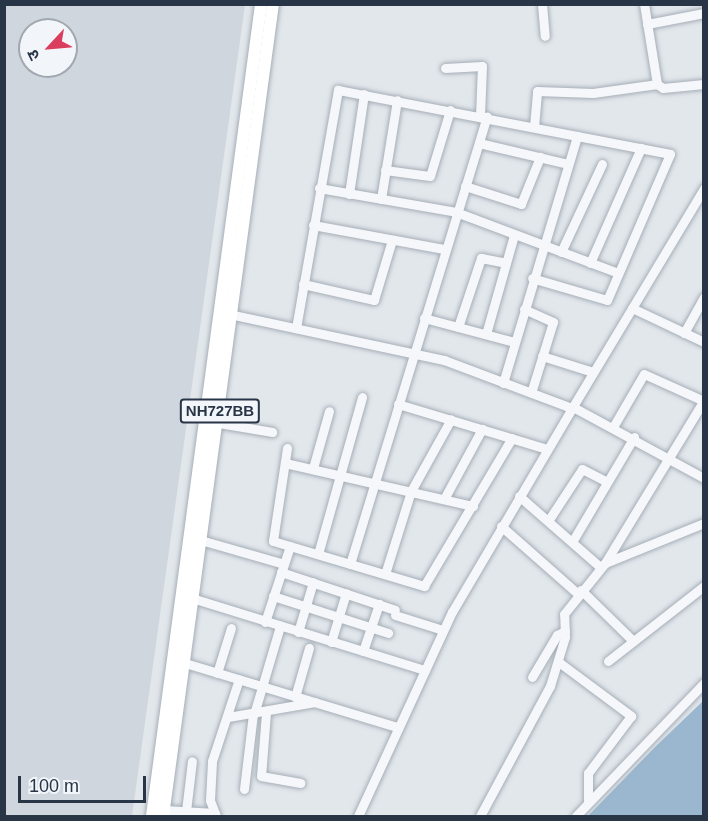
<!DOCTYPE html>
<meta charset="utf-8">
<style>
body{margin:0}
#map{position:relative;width:708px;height:821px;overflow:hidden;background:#e2e7ec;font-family:Helvetica,"Noto Sans Devanagari",sans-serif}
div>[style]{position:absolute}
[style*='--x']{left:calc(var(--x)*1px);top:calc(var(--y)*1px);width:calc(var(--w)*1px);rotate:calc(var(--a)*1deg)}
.built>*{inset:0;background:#d0d6de}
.water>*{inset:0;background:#9ab7cf}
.roads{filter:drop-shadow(0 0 2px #a6aeb7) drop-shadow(0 0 2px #a6aeb7)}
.minor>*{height:9px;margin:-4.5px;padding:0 4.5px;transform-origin:4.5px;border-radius:4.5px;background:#f6f7fa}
.highway>*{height:12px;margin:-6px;padding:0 6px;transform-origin:6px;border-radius:6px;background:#fff}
span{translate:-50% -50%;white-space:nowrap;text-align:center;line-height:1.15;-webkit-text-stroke:4.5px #f2f5f9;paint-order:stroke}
.shield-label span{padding:2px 4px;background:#f2f5f9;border:2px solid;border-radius:4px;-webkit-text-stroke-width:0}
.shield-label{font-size:15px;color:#283546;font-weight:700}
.frame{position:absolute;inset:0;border:6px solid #283546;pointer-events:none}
.north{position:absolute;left:18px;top:18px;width:60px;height:60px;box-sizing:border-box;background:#f2f5f9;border:2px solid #a1a8b1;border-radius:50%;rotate:244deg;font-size:16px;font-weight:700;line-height:24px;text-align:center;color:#283546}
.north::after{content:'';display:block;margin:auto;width:21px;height:27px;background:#db3d5f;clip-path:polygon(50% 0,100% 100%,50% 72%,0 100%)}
.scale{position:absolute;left:18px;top:776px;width:128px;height:27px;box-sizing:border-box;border:3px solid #283546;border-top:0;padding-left:8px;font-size:18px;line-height:21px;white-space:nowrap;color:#283546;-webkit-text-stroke:4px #f2f5f9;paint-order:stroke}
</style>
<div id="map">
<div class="built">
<i style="clip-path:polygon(evenodd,5px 4px,245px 5px,132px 816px,5px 816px,5px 4px,30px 30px,66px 30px,66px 66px,30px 66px,30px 30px)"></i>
</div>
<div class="water">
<i style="clip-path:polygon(703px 701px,703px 816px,588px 816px,654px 748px)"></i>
</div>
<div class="roads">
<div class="minor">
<i style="--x:542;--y:4;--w:32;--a:85"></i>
<i style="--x:647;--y:24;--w:58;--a:-10.9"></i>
<i style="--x:445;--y:68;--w:37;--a:-3"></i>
<i style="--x:482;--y:66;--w:50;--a:92.3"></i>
<i style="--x:657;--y:84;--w:7;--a:34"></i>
<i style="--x:663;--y:88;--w:41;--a:-5.6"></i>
<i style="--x:534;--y:127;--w:36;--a:-85"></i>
<i style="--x:537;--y:91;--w:56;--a:2"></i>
<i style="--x:593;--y:93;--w:65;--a:-8"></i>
<i style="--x:657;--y:84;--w:81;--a:-99.2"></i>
<i style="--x:479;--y:143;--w:91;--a:13.3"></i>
<i style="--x:385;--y:170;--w:45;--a:7.6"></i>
<i style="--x:430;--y:176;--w:69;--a:-73.1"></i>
<i style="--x:465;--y:186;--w:59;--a:17.8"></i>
<i style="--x:521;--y:204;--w:51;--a:-68"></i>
<i style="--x:319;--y:188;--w:139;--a:9.9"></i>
<i style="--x:456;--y:212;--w:173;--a:20.6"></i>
<i style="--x:349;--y:194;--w:101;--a:-81.5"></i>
<i style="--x:381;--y:199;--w:100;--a:-80.8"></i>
<i style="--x:313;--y:225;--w:133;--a:10.4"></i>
<i style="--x:561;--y:252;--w:97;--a:-65"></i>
<i style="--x:590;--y:263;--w:126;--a:-66.1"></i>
<i style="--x:303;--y:284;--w:73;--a:12.7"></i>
<i style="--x:374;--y:300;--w:63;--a:-73.3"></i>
<i style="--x:632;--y:308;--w:80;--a:25.3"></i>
<i style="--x:524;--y:309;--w:32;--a:24"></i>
<i style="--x:553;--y:322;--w:74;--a:107.2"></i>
<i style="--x:234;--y:315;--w:215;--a:12.1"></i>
<i style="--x:444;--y:360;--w:137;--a:20.6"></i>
<i style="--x:572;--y:408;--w:257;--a:-59"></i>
<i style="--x:424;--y:318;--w:93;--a:14.9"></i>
<i style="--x:458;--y:327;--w:73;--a:-71.6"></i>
<i style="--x:481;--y:258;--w:25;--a:11"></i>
<i style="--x:296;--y:328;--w:242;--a:-80"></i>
<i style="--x:338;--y:90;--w:338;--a:10.9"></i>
<i style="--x:670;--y:154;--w:159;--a:113.3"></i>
<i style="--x:607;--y:300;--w:78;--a:-163.7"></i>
<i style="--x:684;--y:333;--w:41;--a:-60.9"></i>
<i style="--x:486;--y:334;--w:103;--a:-74.2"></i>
<i style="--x:542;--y:356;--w:53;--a:17.4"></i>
<i style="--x:503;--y:383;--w:258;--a:-73.3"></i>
<i style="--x:398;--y:404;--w:156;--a:16.8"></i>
<i style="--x:573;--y:407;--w:149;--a:28.5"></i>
<i style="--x:219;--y:423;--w:54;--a:9.6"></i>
<i style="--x:613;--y:427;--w:61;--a:-59.7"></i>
<i style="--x:644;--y:374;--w:66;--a:24.2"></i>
<i style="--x:287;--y:448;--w:94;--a:98.6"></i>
<i style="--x:273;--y:541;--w:158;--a:16.6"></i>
<i style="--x:424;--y:586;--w:172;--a:-59.3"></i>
<i style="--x:285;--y:463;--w:193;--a:12.9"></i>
<i style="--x:313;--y:468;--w:59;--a:-74.3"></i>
<i style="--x:519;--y:496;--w:108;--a:41.2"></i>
<i style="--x:444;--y:499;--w:80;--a:-61.5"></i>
<i style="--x:548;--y:521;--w:62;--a:-56.8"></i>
<i style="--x:582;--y:469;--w:28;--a:27"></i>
<i style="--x:501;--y:526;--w:103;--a:41.4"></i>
<i style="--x:204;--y:541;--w:83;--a:16"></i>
<i style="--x:572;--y:542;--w:122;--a:-59.4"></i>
<i style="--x:318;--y:554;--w:163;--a:-74.3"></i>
<i style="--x:605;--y:563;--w:107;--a:-22"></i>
<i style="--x:350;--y:564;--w:468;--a:-73"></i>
<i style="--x:281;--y:572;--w:120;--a:18.4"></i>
<i style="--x:385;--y:574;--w:87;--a:-72.6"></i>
<i style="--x:411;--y:491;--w:82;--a:-60.9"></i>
<i style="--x:581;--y:590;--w:73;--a:44.4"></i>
<i style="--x:273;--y:596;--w:121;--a:17.8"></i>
<i style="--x:195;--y:599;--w:241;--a:17.2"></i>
<i style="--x:395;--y:615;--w:50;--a:17.4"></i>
<i style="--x:265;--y:622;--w:80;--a:-71.8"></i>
<i style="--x:298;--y:632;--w:52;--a:-73.3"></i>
<i style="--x:331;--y:642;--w:51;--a:-73"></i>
<i style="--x:363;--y:651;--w:50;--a:-71.2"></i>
<i style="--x:608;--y:661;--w:122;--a:-38"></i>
<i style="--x:185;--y:663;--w:221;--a:16.8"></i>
<i style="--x:560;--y:663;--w:89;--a:36.7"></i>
<i style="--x:631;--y:716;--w:71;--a:127"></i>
<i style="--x:588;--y:773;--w:29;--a:90"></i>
<i style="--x:217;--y:673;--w:47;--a:-72.7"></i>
<i style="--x:532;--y:677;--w:49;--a:-59.2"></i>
<i style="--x:557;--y:635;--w:9;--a:-27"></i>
<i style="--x:295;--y:697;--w:51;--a:-74.1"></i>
<i style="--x:266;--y:713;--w:63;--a:94.5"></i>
<i style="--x:261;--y:776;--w:40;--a:10"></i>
<i style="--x:254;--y:714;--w:92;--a:-73.5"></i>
<i style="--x:228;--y:717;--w:88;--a:-9.8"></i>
<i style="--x:244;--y:789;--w:76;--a:-83.2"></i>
<i style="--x:164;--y:810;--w:51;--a:3.4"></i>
<i style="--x:186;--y:811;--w:50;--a:-83.2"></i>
<i style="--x:216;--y:816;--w:17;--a:-111"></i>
<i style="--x:210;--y:800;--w:39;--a:-87"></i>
<i style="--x:212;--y:761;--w:86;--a:-71.8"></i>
<i style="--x:358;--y:816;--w:225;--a:-65.3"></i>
<i style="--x:452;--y:612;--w:237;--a:-59.5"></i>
<i style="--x:480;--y:816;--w:148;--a:-61.7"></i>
<i style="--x:550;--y:686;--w:51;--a:-73"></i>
<i style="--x:565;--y:637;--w:23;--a:-92"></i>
<i style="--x:564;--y:614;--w:65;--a:-51.2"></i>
<i style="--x:605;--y:563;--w:191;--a:-58.7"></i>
<i style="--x:576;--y:816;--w:185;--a:-46.1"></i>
</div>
<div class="highway">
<i style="--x:152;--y:816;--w:819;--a:-82.35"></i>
<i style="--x:163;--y:816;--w:819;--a:-82.29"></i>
</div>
</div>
<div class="shield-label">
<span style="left:220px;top:411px">NH727BB</span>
</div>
<div class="frame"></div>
<div class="north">उ</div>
<div class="scale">100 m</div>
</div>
